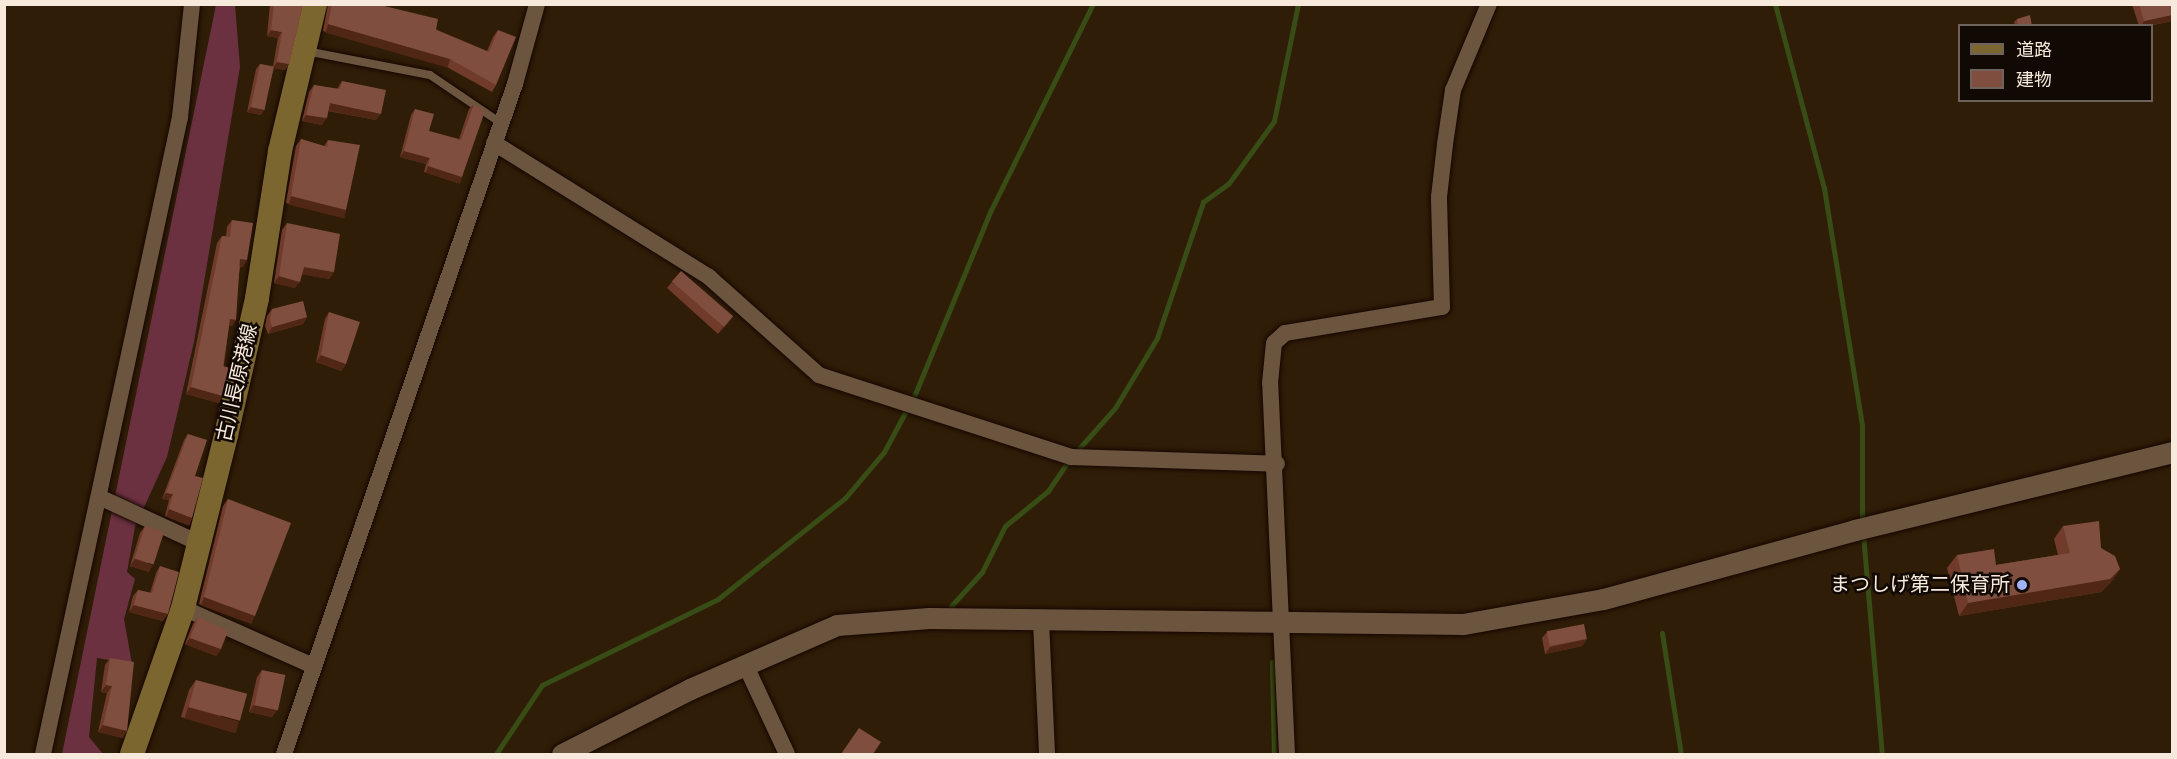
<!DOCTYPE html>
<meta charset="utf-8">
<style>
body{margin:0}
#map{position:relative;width:2177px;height:759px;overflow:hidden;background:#2f1d07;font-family:Spectral,"Noto Sans JP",serif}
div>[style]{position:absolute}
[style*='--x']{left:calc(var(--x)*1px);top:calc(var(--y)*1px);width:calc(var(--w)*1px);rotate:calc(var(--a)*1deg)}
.forest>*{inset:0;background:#6c3140}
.stream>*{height:5px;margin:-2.5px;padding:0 2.5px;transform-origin:2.5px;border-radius:2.5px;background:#384d15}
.roads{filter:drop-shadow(0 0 2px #170600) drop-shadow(0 0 2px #170600)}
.service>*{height:8px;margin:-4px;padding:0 4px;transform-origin:4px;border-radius:4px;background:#6b553f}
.minor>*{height:16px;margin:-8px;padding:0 8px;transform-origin:8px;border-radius:8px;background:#6b553f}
.tertiary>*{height:21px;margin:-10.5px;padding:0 10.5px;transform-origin:10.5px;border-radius:10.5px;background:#6b553f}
.secondary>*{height:24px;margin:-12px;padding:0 12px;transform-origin:12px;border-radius:12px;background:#7c662f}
.wall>*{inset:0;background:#703b2b}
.shaded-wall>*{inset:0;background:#502715;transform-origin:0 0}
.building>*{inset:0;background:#7f4e3e;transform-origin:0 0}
.dots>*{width:16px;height:16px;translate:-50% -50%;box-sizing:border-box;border:3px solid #110903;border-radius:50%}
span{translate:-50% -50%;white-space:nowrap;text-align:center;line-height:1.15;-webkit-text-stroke:5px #110903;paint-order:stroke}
.street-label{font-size:20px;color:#f7eadd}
.poi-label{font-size:20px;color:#f7eadd}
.right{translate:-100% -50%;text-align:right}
.frame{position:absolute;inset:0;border:6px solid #f7eadd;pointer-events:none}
.legend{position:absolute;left:1958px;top:24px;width:195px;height:78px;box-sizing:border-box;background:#110903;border:2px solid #6d635a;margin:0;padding:8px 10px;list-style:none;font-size:18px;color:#f7eadd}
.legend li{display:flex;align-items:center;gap:12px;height:30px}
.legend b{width:30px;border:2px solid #6d635a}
</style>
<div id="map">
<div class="forest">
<i style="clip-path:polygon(216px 5px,235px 5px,240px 67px,194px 342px,167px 457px,135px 527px,127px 572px,135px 579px,124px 619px,132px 664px,97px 658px,89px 737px,103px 754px,62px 754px)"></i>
</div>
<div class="stream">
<i style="--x:1775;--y:4;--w:190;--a:75.1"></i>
<i style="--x:1824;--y:188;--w:241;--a:80.9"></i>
<i style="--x:1862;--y:426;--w:98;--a:90"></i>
<i style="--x:1075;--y:453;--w:60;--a:-48.4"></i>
<i style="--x:1115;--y:408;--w:82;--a:-59"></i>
<i style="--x:1157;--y:338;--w:144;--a:-71.3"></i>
<i style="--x:1203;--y:202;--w:32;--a:-36"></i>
<i style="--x:1229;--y:183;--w:77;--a:-54"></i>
<i style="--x:1274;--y:121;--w:119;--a:-78.4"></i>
<i style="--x:1863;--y:534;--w:221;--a:85.1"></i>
<i style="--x:951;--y:606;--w:46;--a:-47.6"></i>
<i style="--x:982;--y:572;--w:51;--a:-63.4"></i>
<i style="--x:1005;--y:526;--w:55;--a:-39.1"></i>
<i style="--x:1048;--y:491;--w:37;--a:-56"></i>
<i style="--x:1662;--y:633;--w:122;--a:81.1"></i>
<i style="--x:1272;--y:662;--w:92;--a:88.8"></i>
<i style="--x:496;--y:754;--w:83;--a:-56.3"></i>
<i style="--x:542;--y:685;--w:196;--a:-26"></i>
<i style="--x:718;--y:599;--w:162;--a:-38.5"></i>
<i style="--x:845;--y:498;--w:60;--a:-49.7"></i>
<i style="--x:884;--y:452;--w:66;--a:-61.9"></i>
<i style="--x:915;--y:394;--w:199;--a:-67.6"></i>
<i style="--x:991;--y:210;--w:230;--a:-63.7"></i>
</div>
<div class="roads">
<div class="service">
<i style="--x:306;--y:51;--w:126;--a:11"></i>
<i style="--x:430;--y:75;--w:86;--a:34.1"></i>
</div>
<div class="minor">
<i style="--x:494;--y:143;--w:253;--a:31.9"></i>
<i style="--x:709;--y:277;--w:147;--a:41.7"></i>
<i style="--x:819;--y:375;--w:265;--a:18"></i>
<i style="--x:1071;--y:457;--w:206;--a:1.9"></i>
<i style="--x:106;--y:500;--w:102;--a:24.8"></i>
<i style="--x:183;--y:608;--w:142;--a:24"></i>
<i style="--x:1041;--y:621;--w:133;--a:87.4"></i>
<i style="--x:745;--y:664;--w:99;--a:65"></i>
<i style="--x:43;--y:754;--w:652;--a:-77.86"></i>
<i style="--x:180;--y:117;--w:114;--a:-83.9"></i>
<i style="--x:284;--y:754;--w:709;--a:-70.98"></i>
<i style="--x:515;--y:84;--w:83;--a:-74.6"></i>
<i style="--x:1287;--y:754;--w:371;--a:-92.6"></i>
<i style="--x:1270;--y:383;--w:40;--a:-84.3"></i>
<i style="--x:1274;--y:343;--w:15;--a:-42"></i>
<i style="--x:1285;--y:333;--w:159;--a:-9.4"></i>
<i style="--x:1442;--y:307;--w:110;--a:-91.6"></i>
<i style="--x:1439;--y:197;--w:53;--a:-83.5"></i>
<i style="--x:1445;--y:144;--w:55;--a:-81.6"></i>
<i style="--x:1453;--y:90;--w:93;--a:-67.3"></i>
</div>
<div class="tertiary">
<i style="--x:562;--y:754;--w:144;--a:-26.9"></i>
<i style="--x:690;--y:689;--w:160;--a:-23.5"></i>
<i style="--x:837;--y:625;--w:92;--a:-4.4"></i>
<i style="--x:929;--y:618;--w:534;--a:0.64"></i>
<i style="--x:1463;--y:624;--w:142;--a:-10.1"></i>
<i style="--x:1603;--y:599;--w:261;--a:-15.3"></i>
<i style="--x:1855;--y:530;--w:326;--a:-13.8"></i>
</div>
<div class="secondary">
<i style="--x:132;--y:754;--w:155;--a:-70.7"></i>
<i style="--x:183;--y:608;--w:178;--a:-76"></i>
<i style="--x:226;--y:435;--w:140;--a:-77.2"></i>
<i style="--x:257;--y:298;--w:149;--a:-81.1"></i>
<i style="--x:280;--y:151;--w:151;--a:-76.6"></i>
</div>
</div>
<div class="wall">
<i style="clip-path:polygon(270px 4px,303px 4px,289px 64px,285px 70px,274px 68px,261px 115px,247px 112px,256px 69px,260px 64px,273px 66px,278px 38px,267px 36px)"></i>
<i style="clip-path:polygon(328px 4px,376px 4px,487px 51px,493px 37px,498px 30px,496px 85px,492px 92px,445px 66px,323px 31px)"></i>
<i style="clip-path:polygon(2132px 4px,2172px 4px,2172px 21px,2149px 26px,2139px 26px)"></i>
<i style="clip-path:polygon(2017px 19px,2032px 26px,2015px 26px,2014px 22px)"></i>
<i style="clip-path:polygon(342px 81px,376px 120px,328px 111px,322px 125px,302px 121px,309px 92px,314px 85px,337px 89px)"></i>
<i style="clip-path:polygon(474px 104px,462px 177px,458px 183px,424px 172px,426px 164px,400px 157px,411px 115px,415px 109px,429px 131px,459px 139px,469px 109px)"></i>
<i style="clip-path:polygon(301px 139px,324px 146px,328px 140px,346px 210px,341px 217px,286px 203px,296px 146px)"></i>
<i style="clip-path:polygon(232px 220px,243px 267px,240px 267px,232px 326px,229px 326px,219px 403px,186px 394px,217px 243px,222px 236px,226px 236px,227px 227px)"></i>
<i style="clip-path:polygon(287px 223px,334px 272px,329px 279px,302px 274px,295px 288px,274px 283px,282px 230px)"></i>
<i style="clip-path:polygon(672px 282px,733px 316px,728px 323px,718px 334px,667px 288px)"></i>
<i style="clip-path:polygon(272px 309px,307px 317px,303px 324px,268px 334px,265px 326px,267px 316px)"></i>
<i style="clip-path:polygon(329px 312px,346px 364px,341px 371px,316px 362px,325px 319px)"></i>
<i style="clip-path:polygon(188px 434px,195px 476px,188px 525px,165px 516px,169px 500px,162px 499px,184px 440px)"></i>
<i style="clip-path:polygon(228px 499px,250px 623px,199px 604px,223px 506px)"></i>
<i style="clip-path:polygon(145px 526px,149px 572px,130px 566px,140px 533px)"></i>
<i style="clip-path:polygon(2063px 526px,2101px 548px,2120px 569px,2111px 582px,2101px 592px,1959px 616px,1947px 568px,1957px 555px,1996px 565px,2058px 555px,2054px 539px)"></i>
<i style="clip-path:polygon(160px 566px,163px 621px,129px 612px,133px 596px,138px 590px,150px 593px,156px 573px)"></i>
<i style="clip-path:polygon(198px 617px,221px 649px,216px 656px,185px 644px,193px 624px)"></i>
<i style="clip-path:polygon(1547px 632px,1587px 639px,1582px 646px,1545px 654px,1542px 638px)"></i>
<i style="clip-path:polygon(110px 658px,123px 738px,98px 732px,107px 693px,101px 692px,105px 665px)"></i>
<i style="clip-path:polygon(262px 670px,277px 710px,272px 717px,249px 712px,257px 677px)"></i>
<i style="clip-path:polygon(196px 680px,232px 732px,181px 717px,189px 690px)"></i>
</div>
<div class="shaded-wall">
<i style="clip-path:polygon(2172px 15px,2172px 21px,2149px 26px,2141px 26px,2144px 21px)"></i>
<i style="left:328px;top:24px;width:127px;height:9px;rotate:16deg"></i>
<i style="clip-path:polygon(271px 30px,282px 32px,278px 38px,267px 36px)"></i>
<i style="clip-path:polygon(277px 62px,289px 64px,285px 70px,273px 68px)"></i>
<i style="clip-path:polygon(330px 103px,381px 114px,376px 120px,325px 110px)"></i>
<i style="clip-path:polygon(251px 107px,265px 109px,261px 115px,247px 112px)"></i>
<i style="clip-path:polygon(306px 115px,327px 118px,322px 125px,302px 121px)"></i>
<i style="clip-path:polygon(404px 151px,430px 158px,426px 164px,400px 157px)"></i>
<i style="left:428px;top:166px;width:36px;height:7px;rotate:18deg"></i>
<i style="left:291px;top:196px;width:57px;height:9px;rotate:14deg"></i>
<i style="clip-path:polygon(240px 259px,247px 260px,243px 267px,235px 266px)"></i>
<i style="clip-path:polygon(304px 267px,334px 272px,329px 279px,299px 274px)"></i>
<i style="clip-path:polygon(279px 276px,300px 282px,295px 288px,274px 283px)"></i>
<i style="clip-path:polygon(733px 316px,728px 323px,718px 334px,723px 327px)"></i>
<i style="clip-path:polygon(307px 317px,303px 324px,268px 334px,272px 327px)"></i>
<i style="clip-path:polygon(230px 319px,236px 320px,232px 326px,225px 325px)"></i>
<i style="clip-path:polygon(321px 355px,346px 364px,341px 371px,316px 362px)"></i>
<i style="clip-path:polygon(191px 387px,223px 396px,219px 403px,186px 394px)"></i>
<i style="clip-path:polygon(166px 493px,173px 494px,169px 500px,162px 499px)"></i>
<i style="left:169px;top:509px;width:25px;height:8px;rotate:21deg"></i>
<i style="clip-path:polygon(135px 559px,153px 565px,149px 572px,130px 566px)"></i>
<i style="clip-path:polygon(2120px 569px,2111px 582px,2101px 592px,1959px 616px,1968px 603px)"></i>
<i style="left:204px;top:597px;width:54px;height:9px;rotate:20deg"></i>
<i style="clip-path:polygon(134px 605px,168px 614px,163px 621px,129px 612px)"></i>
<i style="clip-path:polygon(190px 638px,221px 649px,216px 656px,185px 644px)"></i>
<i style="clip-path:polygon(1587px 639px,1582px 646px,1545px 654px,1550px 647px)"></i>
<i style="clip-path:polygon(106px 685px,112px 686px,107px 693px,101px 692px)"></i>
<i style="clip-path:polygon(254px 705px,277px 710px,272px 717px,249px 712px)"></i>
<i style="left:188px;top:707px;width:53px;height:12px;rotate:16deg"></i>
<i style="clip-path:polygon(103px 725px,127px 731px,123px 738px,98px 732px)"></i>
</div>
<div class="building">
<i style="clip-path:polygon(274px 4px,303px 4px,289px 64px,277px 62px,282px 32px,271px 30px)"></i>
<i style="clip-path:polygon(332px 4px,376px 4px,438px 19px,436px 30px,489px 52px,498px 30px,516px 37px,496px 85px,450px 59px,328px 24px)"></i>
<i style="clip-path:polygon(2139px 4px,2172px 4px,2172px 15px,2144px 21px)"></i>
<i style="clip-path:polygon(2030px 15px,2032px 26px,2018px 26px,2017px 19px)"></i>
<i style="left:260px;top:64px;width:14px;height:44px;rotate:12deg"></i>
<i style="clip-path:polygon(342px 81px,386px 90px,381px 114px,330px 103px,327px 118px,306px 115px,314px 85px,340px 89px)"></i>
<i style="clip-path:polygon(474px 104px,485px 111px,462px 177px,428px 166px,430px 158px,404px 151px,415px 109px,434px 114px,429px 131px,461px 140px)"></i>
<i style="clip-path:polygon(301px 139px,327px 147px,328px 140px,360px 145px,346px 210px,291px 196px)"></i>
<i style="clip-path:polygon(232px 220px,253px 223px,247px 260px,240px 259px,236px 320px,230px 319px,223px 366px,230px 368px,223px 396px,191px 387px,222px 236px,230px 237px)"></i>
<i style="clip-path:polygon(287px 223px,340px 234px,334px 272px,304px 267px,300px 282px,279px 276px)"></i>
<i style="left:681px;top:271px;width:69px;height:14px;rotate:41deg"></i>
<i style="clip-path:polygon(303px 301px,307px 317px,272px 327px,270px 319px,272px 309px)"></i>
<i style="clip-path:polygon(329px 312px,360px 322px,346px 364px,321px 355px)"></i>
<i style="clip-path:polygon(188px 434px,207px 440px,195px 476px,203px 478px,192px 518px,169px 509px,173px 494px,166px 493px)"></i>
<i style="clip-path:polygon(228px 499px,291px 523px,255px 616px,204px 597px)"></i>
<i style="clip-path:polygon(2099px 521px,2101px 548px,2115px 556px,2120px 569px,2110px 579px,1968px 603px,1957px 555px,1994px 549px,1996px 565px,2070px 553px,2063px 526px)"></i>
<i style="left:145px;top:526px;width:20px;height:34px;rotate:18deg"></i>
<i style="clip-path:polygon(160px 566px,179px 572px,168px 614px,134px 605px,138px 590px,152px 593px)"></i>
<i style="clip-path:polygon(198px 617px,228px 631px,221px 649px,190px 638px)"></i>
<i style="left:1584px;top:624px;width:15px;height:38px;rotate:79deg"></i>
<i style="clip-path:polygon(110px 658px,134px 662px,127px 731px,103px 725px,112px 686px,106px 685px)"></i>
<i style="left:262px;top:670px;width:24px;height:36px;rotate:12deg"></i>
<i style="left:196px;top:680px;width:53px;height:28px;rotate:15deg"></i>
<i style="clip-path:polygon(859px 728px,881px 742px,873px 754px,841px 754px)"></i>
</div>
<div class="dots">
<i style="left:2022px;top:585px;background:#a3b2fd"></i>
</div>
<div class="street-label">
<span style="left:238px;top:383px;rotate:-77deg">古川長原港線</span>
</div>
<div class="poi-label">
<span class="right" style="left:2010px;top:585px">まつしげ第二保育所</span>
</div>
<div class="frame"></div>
<ul class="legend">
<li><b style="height:8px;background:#7c662f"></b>道路</li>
<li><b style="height:16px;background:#7f4e3e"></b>建物</li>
</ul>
</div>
